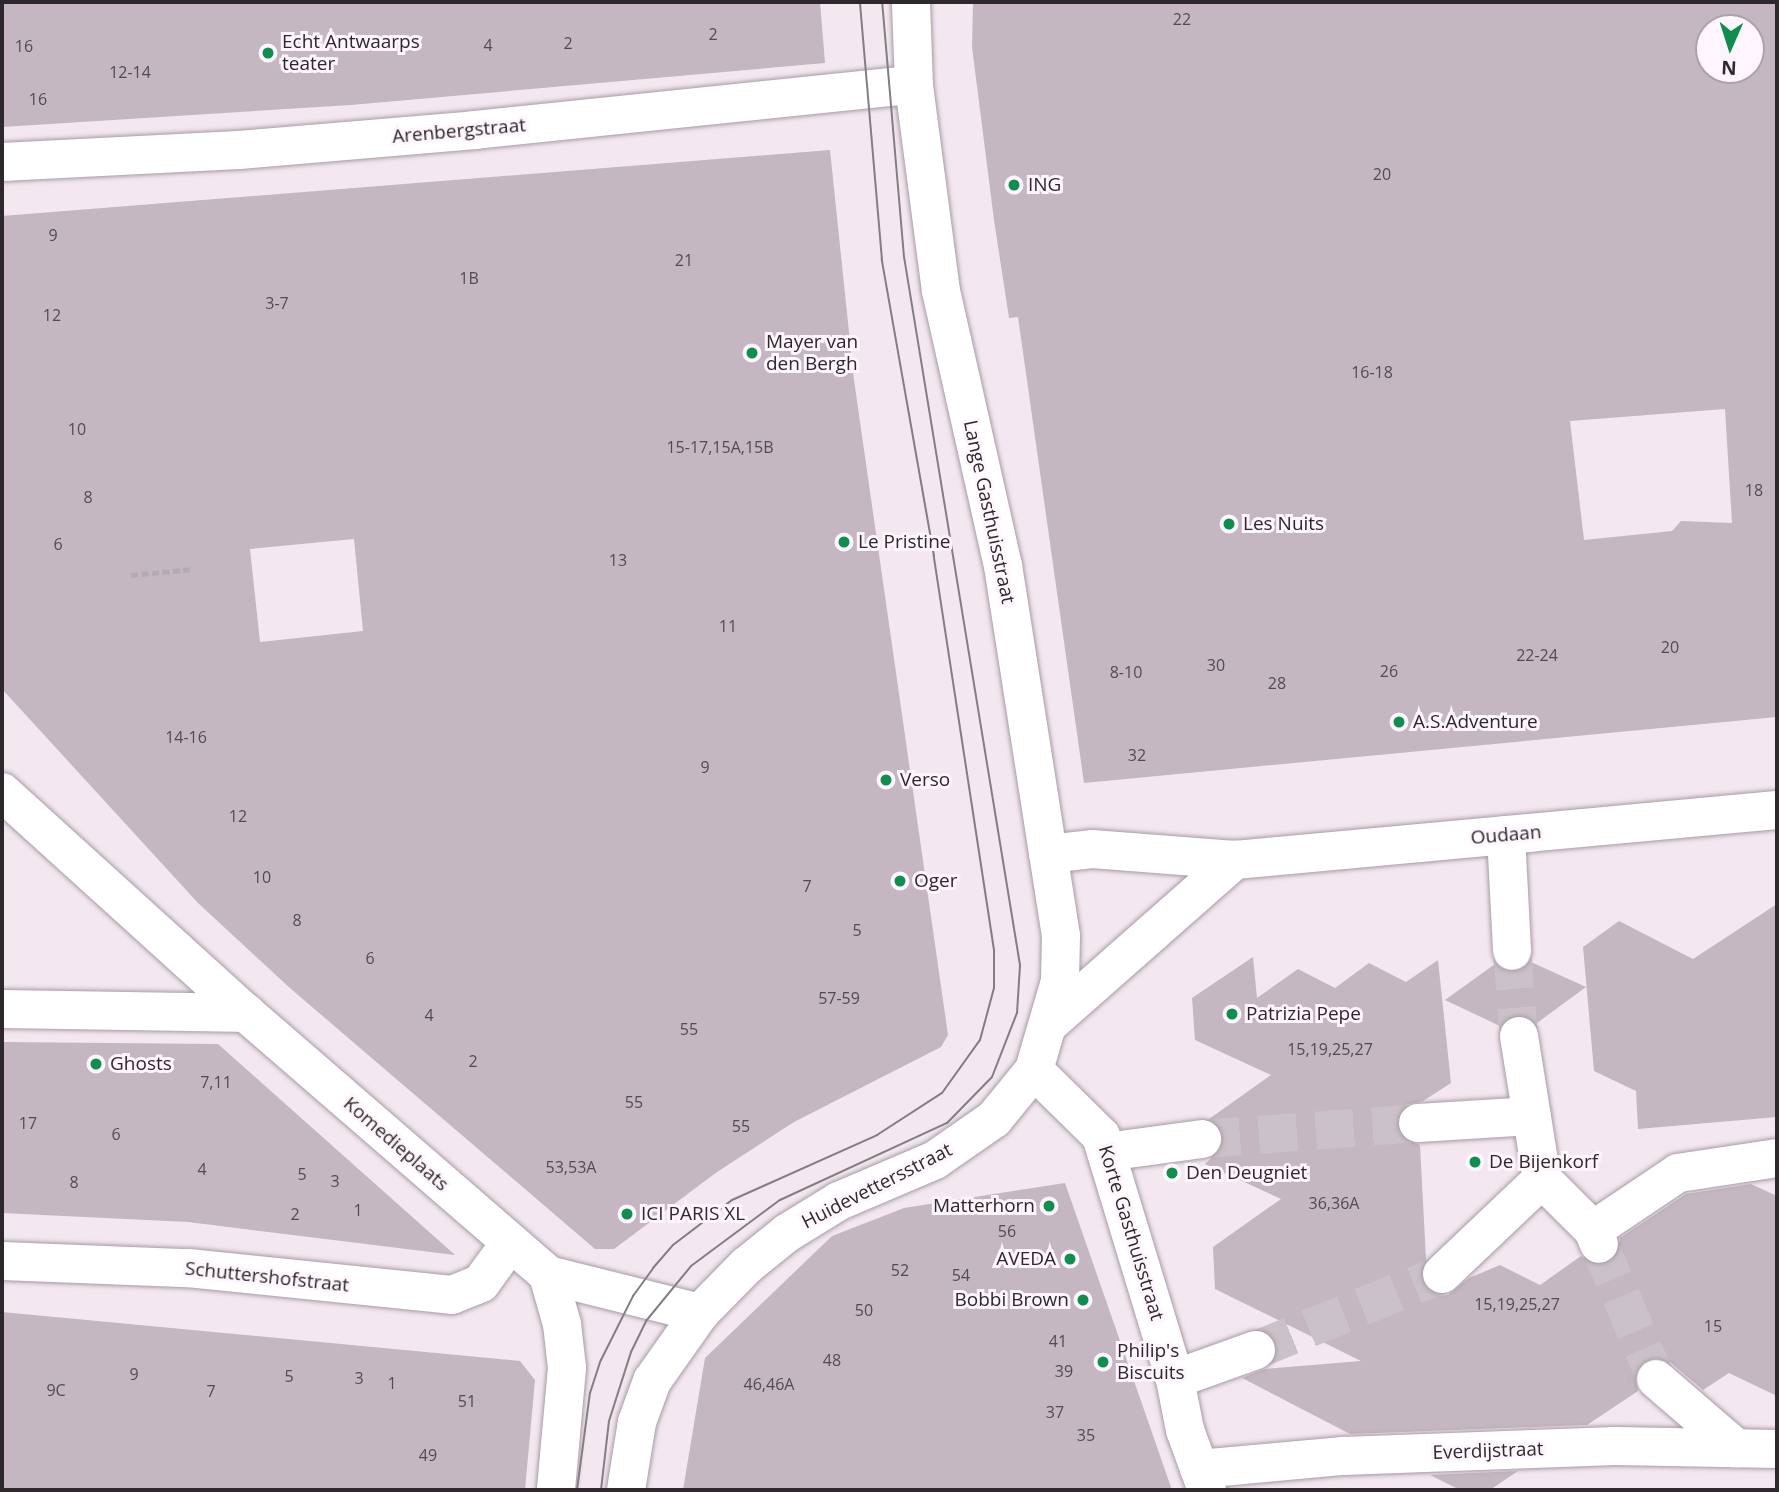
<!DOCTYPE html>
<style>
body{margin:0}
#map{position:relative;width:1779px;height:1492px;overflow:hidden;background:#f3e7f0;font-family:"Open Sans",sans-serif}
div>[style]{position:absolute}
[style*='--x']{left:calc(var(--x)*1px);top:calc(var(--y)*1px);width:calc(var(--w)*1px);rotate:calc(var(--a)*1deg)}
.building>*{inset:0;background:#c4b7c1}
.minor-tunnel>*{height:38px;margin-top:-19px;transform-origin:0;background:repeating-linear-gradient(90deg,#cbc1c9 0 38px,transparent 0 57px)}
.path>*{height:4.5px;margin-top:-2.25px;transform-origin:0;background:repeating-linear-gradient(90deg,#b4abb2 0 7px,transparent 0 10.5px)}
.roads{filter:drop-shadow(0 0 2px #a79ba5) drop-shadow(0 0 2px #a79ba5)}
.minor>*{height:38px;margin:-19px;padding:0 19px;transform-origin:19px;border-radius:19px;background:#fff}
.tram>*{height:2px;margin:-1px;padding:0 1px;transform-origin:1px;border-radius:1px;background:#847d82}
.dots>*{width:19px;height:19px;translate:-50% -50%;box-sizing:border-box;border:4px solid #fff5fd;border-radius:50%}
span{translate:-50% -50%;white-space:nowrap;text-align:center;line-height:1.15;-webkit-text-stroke:6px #fff5fd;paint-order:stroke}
.number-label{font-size:16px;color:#524c50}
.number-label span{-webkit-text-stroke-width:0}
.poi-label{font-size:19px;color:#2c282b}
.left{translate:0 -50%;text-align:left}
.right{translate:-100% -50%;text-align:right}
.street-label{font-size:19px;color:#2c282b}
.frame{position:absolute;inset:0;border:4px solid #2c282b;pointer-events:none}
.north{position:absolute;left:1695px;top:14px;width:70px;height:70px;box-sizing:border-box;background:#fff5fd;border:2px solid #aba3a9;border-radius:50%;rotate:183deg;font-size:19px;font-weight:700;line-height:28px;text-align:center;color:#2c282b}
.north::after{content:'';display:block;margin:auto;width:24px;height:32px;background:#0d8f4d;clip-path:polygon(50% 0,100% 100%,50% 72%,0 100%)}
</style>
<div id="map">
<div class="building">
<i style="clip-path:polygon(2px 2px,820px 2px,825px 63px,351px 105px,2px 127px)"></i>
<i style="clip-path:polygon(evenodd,973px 2px,1777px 2px,1777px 717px,1084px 783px,1018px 317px,1009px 318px,994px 220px,972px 47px,973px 2px,1709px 28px,1751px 28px,1751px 70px,1709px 70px,1709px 28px,973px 2px,1725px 409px,1732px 523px,1681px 521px,1672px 531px,1584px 540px,1570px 421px,1725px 409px)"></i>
<i style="clip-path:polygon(evenodd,830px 150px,854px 380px,948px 1035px,941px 1047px,794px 1122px,717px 1172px,614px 1249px,595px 1249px,291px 989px,198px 903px,2px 689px,2px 216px,830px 150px,354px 539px,363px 631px,260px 642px,250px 549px,354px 539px)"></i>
<i style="clip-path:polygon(1777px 904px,1777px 1117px,1638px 1129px,1636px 1091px,1594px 1071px,1583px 947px,1619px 921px,1693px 959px)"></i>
<i style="clip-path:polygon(1253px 957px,1257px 998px,1298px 969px,1335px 988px,1369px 963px,1406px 982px,1438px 960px,1451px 1083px,1423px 1101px,1405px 1105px,1396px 1124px,1400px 1136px,1420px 1145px,1426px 1259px,1421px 1278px,1428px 1296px,1448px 1295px,1469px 1278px,1500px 1265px,1540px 1285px,1581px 1256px,1596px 1266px,1607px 1264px,1617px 1256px,1620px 1238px,1686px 1194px,1751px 1184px,1777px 1196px,1777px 1396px,1729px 1373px,1703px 1390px,1670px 1362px,1649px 1358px,1635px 1374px,1638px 1391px,1587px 1425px,1350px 1434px,1242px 1378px,1265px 1369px,1361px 1361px,1215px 1289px,1213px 1247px,1281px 1199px,1205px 1164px,1222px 1148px,1224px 1137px,1209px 1119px,1271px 1075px,1195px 1040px,1192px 998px)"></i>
<i style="clip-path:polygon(1531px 962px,1586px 987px,1537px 1023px,1516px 1014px,1500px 1026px,1445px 1000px,1495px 964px,1514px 973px)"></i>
<i style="clip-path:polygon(2px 1042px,218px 1044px,455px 1255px,188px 1222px,2px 1213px)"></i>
<i style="clip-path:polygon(1065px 1183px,1172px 1490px,683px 1490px,705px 1358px,832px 1236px,904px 1208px)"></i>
<i style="clip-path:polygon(2px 1312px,520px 1361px,535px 1380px,525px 1490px,2px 1490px)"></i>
<i style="clip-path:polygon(1518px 1471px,1490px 1490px,1460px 1490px,1430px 1475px)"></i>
</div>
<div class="minor-tunnel">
<i style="--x:1512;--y:951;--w:85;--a:85.3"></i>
<i style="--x:1202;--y:1139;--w:217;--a:-4.2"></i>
<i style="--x:1599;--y:1244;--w:147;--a:67.1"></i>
<i style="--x:1256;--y:1350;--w:201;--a:-22.2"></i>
</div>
<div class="path">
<i style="--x:131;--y:575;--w:63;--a:-5.4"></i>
</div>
<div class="roads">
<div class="minor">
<i style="--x:2;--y:162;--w:237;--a:-2.9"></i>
<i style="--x:239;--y:150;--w:237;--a:-4.8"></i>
<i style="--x:475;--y:130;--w:441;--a:-5.9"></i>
<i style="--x:2;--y:792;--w:329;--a:42.2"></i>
<i style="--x:246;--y:1013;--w:400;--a:40.9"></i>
<i style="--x:548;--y:1275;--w:157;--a:14"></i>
<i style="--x:1506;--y:835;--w:116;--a:87"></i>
<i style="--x:1048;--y:854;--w:44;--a:-6.5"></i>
<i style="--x:1092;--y:849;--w:143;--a:4.4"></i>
<i style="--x:1235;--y:860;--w:544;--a:-5.27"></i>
<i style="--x:2;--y:1009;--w:244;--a:0.9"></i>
<i style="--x:1050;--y:1023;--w:247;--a:-41.4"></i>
<i style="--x:1519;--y:1036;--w:145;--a:80.9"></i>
<i style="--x:1034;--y:1070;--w:94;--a:44.6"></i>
<i style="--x:1101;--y:1136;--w:254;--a:73.1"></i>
<i style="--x:1175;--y:1379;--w:52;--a:78.9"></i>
<i style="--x:1185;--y:1430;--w:64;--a:69.9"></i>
<i style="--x:1418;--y:1123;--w:114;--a:-3.5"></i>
<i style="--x:1106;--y:1152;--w:97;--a:-7.7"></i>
<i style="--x:1542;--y:1179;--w:72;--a:45"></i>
<i style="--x:1593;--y:1230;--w:15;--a:67"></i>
<i style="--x:1593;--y:1230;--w:102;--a:-33.8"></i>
<i style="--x:1678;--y:1173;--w:100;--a:-8.6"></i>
<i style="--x:2;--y:1261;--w:186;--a:2.2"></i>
<i style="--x:188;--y:1268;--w:265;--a:5.8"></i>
<i style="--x:452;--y:1295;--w:31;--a:-22"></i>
<i style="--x:481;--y:1283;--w:49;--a:-54.1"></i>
<i style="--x:1442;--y:1274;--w:138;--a:-43.5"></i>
<i style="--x:548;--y:1275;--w:51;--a:74.1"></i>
<i style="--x:562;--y:1324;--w:44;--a:83.5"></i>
<i style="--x:567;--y:1368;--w:122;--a:95.2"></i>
<i style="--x:1175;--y:1379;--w:86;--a:-19.7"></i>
<i style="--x:1656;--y:1379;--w:106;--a:40.8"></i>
<i style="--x:1199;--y:1469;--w:145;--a:-5.2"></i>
<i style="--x:1343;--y:1456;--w:272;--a:-2.1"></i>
<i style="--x:1615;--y:1446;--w:162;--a:1.1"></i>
<i style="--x:626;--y:1490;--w:69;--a:-80.8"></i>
<i style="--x:637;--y:1422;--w:44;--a:-69.9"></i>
<i style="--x:652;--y:1381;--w:83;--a:-54.8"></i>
<i style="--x:700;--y:1313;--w:66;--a:-45.6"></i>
<i style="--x:746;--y:1266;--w:53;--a:-38.8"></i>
<i style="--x:787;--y:1233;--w:61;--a:-31.6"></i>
<i style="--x:839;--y:1201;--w:104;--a:-23.1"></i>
<i style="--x:935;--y:1160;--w:72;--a:-34.8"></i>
<i style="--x:994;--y:1119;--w:63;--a:-50.8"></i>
<i style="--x:1034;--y:1070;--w:93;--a:-73.7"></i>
<i style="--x:1060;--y:981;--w:45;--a:-88.7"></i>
<i style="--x:1061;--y:936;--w:375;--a:-98.9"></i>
<i style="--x:1003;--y:566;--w:282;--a:-102.7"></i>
<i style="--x:941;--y:291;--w:208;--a:-97.5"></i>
<i style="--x:914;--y:85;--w:83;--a:-92.1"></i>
</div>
</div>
<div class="tram">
<i style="--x:577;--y:1490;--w:98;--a:-82.4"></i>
<i style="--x:590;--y:1393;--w:35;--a:-72"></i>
<i style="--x:601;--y:1360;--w:72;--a:-63.4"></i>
<i style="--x:633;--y:1296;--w:34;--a:-54"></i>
<i style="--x:653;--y:1268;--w:30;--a:-49"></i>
<i style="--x:673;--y:1245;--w:74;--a:-37.3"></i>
<i style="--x:732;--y:1200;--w:159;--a:-24.1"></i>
<i style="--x:877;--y:1135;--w:77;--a:-32.9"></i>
<i style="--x:942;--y:1093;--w:65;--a:-54.4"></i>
<i style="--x:980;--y:1040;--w:54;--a:-74.9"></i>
<i style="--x:994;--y:988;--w:38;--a:-90"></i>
<i style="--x:994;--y:950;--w:399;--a:-98.7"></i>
<i style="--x:934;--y:556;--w:301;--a:-100"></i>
<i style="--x:882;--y:260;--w:259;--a:-94.9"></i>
<i style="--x:601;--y:1490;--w:69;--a:-83.4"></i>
<i style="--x:609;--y:1421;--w:72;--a:-72.3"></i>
<i style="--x:631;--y:1352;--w:34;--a:-64"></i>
<i style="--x:646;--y:1321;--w:71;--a:-50.7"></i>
<i style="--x:691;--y:1266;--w:111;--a:-36.6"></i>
<i style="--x:780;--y:1200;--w:184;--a:-24.8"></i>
<i style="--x:947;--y:1123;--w:64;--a:-45.6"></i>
<i style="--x:992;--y:1077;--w:69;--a:-68.7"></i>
<i style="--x:1017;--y:1013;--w:48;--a:-86.4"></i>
<i style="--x:1020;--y:965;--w:717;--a:-99.3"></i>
<i style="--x:904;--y:257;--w:256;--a:-94.9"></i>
</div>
<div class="dots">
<i style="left:268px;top:53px;background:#0d8f4d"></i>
<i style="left:1014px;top:185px;background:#0d8f4d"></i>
<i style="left:752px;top:353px;background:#0d8f4d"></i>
<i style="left:1229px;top:524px;background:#0d8f4d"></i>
<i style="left:844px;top:542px;background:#0d8f4d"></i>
<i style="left:1399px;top:722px;background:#0d8f4d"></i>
<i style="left:886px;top:780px;background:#0d8f4d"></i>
<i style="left:900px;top:881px;background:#0d8f4d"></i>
<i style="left:1232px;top:1014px;background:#0d8f4d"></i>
<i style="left:96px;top:1064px;background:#0d8f4d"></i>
<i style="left:1475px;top:1162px;background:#0d8f4d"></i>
<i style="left:1172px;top:1173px;background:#0d8f4d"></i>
<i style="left:1049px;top:1206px;background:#0d8f4d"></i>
<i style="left:627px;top:1214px;background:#0d8f4d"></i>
<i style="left:1070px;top:1259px;background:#0d8f4d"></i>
<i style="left:1083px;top:1300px;background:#0d8f4d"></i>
<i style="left:1103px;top:1362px;background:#0d8f4d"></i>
</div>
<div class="number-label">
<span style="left:1182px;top:19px">22</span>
<span style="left:713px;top:34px">2</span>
<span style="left:568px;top:43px">2</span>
<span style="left:488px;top:45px">4</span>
<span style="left:24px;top:46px">16</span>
<span style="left:130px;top:72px">12-14</span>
<span style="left:38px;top:99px">16</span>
<span style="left:1382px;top:174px">20</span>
<span style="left:53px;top:235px">9</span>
<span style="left:684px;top:260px">21</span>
<span style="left:469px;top:278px">1B</span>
<span style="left:277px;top:303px">3-7</span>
<span style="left:52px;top:315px">12</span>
<span style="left:1372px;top:372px">16-18</span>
<span style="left:77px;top:429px">10</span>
<span style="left:720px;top:447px">15-17,15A,15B</span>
<span style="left:1754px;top:490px">18</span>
<span style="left:88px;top:497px">8</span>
<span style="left:58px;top:544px">6</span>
<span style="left:618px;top:560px">13</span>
<span style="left:728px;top:626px">11</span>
<span style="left:1670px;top:647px">20</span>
<span style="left:1537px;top:655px">22-24</span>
<span style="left:1216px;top:665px">30</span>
<span style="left:1389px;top:671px">26</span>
<span style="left:1126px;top:672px">8-10</span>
<span style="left:1277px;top:683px">28</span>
<span style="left:186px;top:737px">14-16</span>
<span style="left:1137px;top:755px">32</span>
<span style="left:705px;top:767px">9</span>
<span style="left:238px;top:816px">12</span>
<span style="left:262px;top:877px">10</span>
<span style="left:807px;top:886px">7</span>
<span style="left:297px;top:920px">8</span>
<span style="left:857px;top:930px">5</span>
<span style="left:370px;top:958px">6</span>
<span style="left:839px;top:998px">57-59</span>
<span style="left:429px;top:1015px">4</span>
<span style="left:689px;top:1029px">55</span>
<span style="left:1330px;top:1049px">15,19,25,27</span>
<span style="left:473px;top:1061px">2</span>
<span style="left:216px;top:1082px">7,11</span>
<span style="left:634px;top:1102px">55</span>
<span style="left:28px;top:1123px">17</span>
<span style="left:741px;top:1126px">55</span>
<span style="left:116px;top:1134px">6</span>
<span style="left:571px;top:1167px">53,53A</span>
<span style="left:202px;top:1169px">4</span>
<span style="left:302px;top:1174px">5</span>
<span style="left:335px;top:1181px">3</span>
<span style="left:74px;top:1182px">8</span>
<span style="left:1334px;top:1203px">36,36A</span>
<span style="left:358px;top:1210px">1</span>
<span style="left:295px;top:1214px">2</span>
<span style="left:1007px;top:1231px">56</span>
<span style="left:900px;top:1270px">52</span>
<span style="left:961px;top:1275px">54</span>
<span style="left:1517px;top:1304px">15,19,25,27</span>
<span style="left:864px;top:1310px">50</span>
<span style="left:1713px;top:1326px">15</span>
<span style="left:1058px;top:1341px">41</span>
<span style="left:832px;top:1360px">48</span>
<span style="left:1064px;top:1371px">39</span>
<span style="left:134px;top:1374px">9</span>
<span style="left:289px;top:1376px">5</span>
<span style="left:359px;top:1378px">3</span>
<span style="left:392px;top:1383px">1</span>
<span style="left:769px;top:1384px">46,46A</span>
<span style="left:56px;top:1390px">9C</span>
<span style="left:211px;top:1391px">7</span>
<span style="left:467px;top:1401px">51</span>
<span style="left:1055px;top:1412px">37</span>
<span style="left:1086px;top:1435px">35</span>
<span style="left:428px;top:1455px">49</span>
</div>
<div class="poi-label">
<span class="left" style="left:282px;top:53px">Echt Antwaarps<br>teater</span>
<span class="left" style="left:1028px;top:185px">ING</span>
<span class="left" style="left:766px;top:353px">Mayer van<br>den Bergh</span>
<span class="left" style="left:1243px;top:524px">Les Nuits</span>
<span class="left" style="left:858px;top:542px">Le Pristine</span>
<span class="left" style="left:1413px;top:722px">A.S.Adventure</span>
<span class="left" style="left:900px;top:780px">Verso</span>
<span class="left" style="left:914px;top:881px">Oger</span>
<span class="left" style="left:1246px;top:1014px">Patrizia Pepe</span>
<span class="left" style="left:110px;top:1064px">Ghosts</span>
<span class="left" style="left:1489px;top:1162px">De Bijenkorf</span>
<span class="left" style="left:1186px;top:1173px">Den Deugniet</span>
<span class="right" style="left:1035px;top:1206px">Matterhorn</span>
<span class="left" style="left:641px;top:1214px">ICI PARIS XL</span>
<span class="right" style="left:1056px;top:1259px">AVEDA</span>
<span class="right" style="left:1069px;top:1300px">Bobbi Brown</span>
<span class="left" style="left:1117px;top:1362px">Philip's<br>Biscuits</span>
</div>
<div class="street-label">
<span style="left:459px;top:131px;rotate:-5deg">Arenbergstraat</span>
<span style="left:989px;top:512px;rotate:78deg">Lange Gasthuisstraat</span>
<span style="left:1506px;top:835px;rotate:-5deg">Oudaan</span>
<span style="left:396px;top:1144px;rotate:41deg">Komedieplaats</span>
<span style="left:877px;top:1186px;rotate:-27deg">Huidevettersstraat</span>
<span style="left:1131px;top:1233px;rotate:73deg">Korte Gasthuisstraat</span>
<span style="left:267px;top:1277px;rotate:6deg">Schuttershofstraat</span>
<span style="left:1488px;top:1451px;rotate:-2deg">Everdijstraat</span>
</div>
<div class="frame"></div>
<div class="north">N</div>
</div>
